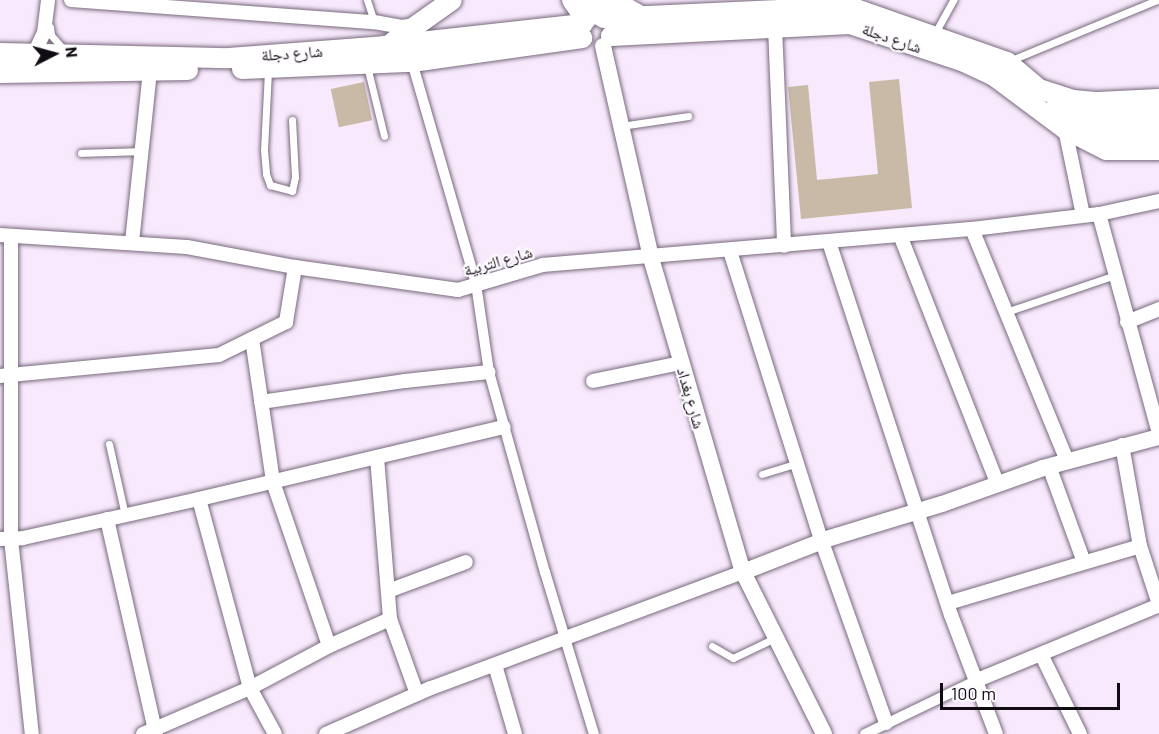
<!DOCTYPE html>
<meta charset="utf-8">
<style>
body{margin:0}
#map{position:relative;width:1159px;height:734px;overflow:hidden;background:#f8e9fd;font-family:Barlow,"Noto Naskh Arabic",sans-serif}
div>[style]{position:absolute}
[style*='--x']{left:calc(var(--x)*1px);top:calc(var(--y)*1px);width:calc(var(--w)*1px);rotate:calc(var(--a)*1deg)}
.building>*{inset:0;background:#c8baa7;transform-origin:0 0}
.roads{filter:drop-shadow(0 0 2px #786a7c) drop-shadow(0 0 2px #786a7c)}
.service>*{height:7px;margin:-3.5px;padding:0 3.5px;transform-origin:3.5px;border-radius:3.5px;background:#fff}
.pedestrian>*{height:10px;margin:-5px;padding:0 5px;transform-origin:5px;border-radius:5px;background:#fff}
.minor>*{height:14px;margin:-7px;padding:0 7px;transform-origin:7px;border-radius:7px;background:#fff}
.tertiary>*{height:16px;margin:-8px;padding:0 8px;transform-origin:8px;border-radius:8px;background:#fff}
.secondary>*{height:20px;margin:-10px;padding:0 10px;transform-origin:10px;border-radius:10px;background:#fff}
span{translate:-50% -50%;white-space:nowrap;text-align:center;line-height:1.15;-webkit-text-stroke:4.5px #fefbff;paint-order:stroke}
.street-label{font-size:16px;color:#110c13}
.north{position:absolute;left:24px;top:24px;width:60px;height:60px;-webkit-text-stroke:4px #fefbff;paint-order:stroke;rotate:84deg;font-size:16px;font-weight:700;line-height:24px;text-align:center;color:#110c13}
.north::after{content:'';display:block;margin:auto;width:21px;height:27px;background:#110c13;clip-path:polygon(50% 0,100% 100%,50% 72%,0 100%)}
.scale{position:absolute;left:940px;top:683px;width:180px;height:27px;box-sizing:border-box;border:3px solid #110c13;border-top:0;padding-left:8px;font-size:18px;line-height:21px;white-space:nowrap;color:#110c13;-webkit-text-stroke:4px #fefbff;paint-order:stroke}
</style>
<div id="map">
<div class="building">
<i style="clip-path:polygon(899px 79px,912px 208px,801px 219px,788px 87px,808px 85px,817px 180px,878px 174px,869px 82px)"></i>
<i style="left:364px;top:82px;width:39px;height:34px;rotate:78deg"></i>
</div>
<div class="roads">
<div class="service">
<i style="--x:367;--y:0;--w:23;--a:72"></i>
<i style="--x:50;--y:27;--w:8;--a:83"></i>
<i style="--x:51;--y:35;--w:20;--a:49"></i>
<i style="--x:935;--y:33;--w:38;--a:-61"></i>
<i style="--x:1009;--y:61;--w:160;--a:-22.4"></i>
<i style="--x:367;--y:66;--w:72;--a:76.3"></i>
<i style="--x:268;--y:71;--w:79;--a:92.9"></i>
<i style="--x:264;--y:150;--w:24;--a:85"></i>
<i style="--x:266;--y:174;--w:12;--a:70"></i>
<i style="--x:270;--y:185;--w:23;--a:15"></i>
<i style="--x:292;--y:191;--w:14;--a:-78"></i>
<i style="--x:295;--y:177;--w:57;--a:-93"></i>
<i style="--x:621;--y:126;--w:68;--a:-8.5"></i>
<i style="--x:81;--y:153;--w:60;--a:-1.9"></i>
<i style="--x:1006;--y:312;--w:115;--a:-18.7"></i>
<i style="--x:109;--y:444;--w:73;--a:77.3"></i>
<i style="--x:762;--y:474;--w:38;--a:-17"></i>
<i style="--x:712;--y:646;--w:24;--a:30"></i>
<i style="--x:733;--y:658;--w:47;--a:-25.5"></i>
</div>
<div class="pedestrian">
<i style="--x:412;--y:62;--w:231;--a:73.9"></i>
<i style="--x:476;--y:284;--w:89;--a:81.6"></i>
<i style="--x:489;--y:372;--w:208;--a:74.4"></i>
<i style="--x:545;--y:572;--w:169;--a:73.2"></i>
<i style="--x:865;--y:734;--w:122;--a:-25.7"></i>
</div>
<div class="minor">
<i style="--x:71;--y:0;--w:304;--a:4.2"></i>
<i style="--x:374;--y:22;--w:28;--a:10"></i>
<i style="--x:402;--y:27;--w:12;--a:-9"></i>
<i style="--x:775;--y:27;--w:219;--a:87.6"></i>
<i style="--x:34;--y:54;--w:23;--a:-65"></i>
<i style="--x:44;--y:33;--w:33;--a:-83"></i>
<i style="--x:1065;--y:129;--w:88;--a:78.2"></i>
<i style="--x:1099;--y:214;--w:228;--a:74.7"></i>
<i style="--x:972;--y:229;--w:251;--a:67.7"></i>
<i style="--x:0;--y:235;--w:187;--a:3.7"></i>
<i style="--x:187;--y:247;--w:110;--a:10.5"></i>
<i style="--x:295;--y:267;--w:165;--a:8"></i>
<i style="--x:458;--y:290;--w:89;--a:-16.4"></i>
<i style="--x:543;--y:265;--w:431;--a:-4.8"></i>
<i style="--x:972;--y:229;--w:128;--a:-6.7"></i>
<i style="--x:1099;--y:214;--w:61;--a:-12.2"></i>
<i style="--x:900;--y:235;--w:266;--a:68.6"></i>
<i style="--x:11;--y:237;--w:302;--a:90"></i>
<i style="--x:11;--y:539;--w:196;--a:83.9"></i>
<i style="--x:132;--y:242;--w:173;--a:-84"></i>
<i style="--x:829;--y:242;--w:392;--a:71.9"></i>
<i style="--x:951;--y:615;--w:127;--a:69.3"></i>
<i style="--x:730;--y:251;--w:305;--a:72.5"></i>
<i style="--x:822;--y:542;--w:192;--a:70.5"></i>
<i style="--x:1127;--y:322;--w:35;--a:-22"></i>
<i style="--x:252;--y:339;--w:145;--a:81.6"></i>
<i style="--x:273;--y:482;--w:173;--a:71.1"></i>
<i style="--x:0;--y:376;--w:220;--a:-5.5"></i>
<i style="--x:219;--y:355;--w:75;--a:-26.2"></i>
<i style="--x:286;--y:322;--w:56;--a:-80.7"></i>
<i style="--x:593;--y:381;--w:90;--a:-11.6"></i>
<i style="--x:261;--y:402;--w:146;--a:-8.3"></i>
<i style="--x:405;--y:381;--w:84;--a:-6.1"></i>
<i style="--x:1122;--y:445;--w:103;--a:79.9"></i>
<i style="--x:1140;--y:546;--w:61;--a:71.9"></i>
<i style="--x:377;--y:457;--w:163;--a:85.4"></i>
<i style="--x:390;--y:619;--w:80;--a:70.2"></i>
<i style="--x:1049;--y:466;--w:102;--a:70"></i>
<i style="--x:199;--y:499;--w:196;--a:74.9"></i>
<i style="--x:250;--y:688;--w:52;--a:61.5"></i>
<i style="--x:107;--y:519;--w:221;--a:77.2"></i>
<i style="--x:0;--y:539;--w:23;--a:-2"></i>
<i style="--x:23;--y:538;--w:180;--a:-12.5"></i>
<i style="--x:199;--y:499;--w:313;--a:-13.3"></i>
<i style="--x:388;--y:591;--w:83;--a:-20.4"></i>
<i style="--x:948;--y:603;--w:200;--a:-16.5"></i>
<i style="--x:1041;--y:654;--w:89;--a:64"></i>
<i style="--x:495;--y:665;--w:72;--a:73.8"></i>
<i style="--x:975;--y:681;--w:199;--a:-22.4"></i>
<i style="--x:143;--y:734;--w:116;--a:-23.3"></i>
<i style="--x:250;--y:688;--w:89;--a:-28"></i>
<i style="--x:329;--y:646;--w:67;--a:-23.9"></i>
<i style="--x:326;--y:734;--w:115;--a:-23.7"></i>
<i style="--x:431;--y:688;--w:333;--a:-20.4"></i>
</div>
<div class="tertiary">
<i style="--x:603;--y:46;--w:217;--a:77.2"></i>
<i style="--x:651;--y:258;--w:327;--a:73.7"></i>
<i style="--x:743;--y:572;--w:181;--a:63.4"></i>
<i style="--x:743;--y:572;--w:93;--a:-21.3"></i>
<i style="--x:830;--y:538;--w:117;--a:-16.9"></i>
<i style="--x:942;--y:504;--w:107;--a:-19.6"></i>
<i style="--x:1043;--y:468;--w:120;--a:-15"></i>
</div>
<div class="secondary">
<i style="--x:572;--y:0;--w:24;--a:55"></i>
<i style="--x:591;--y:0;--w:18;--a:61"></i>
<i style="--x:612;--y:0;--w:31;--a:29"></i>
<i style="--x:604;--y:18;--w:246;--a:-2.6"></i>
<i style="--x:850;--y:7;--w:166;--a:19.3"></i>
<i style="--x:1007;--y:62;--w:42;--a:40.2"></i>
<i style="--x:1039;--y:89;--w:36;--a:18"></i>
<i style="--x:1073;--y:100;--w:25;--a:5"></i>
<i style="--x:1098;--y:102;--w:61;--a:-2.8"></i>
<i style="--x:611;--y:36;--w:239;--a:-2.9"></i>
<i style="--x:850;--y:24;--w:120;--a:18.4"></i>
<i style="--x:964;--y:62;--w:33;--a:25"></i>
<i style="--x:994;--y:76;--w:89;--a:36.7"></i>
<i style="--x:1065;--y:129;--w:46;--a:27.1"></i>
<i style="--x:1106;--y:150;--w:53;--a:0"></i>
<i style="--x:393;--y:42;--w:72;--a:-35.4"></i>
<i style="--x:0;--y:53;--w:229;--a:1.3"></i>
<i style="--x:229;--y:58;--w:155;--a:-4.4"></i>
<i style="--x:384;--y:46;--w:200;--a:-6.3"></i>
<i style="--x:242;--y:69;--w:170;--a:-2.4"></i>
<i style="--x:412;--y:62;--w:172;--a:-8"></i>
<i style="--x:0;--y:73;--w:188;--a:-0.9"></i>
<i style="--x:1057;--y:104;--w:31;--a:25"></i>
<i style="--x:1085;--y:117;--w:26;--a:4"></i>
<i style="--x:1111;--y:119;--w:48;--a:-3.6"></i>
<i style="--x:1085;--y:133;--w:74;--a:-2.3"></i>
</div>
</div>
<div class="street-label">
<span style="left:892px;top:38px;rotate:19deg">شارع دجلة</span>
<span style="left:292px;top:53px;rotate:-4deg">شارع دجلة</span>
<span style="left:498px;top:261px;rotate:-16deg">شارع التربية</span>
<span style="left:691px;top:398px;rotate:74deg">شارع بغداد</span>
</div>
<div class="north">N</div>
<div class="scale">100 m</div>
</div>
